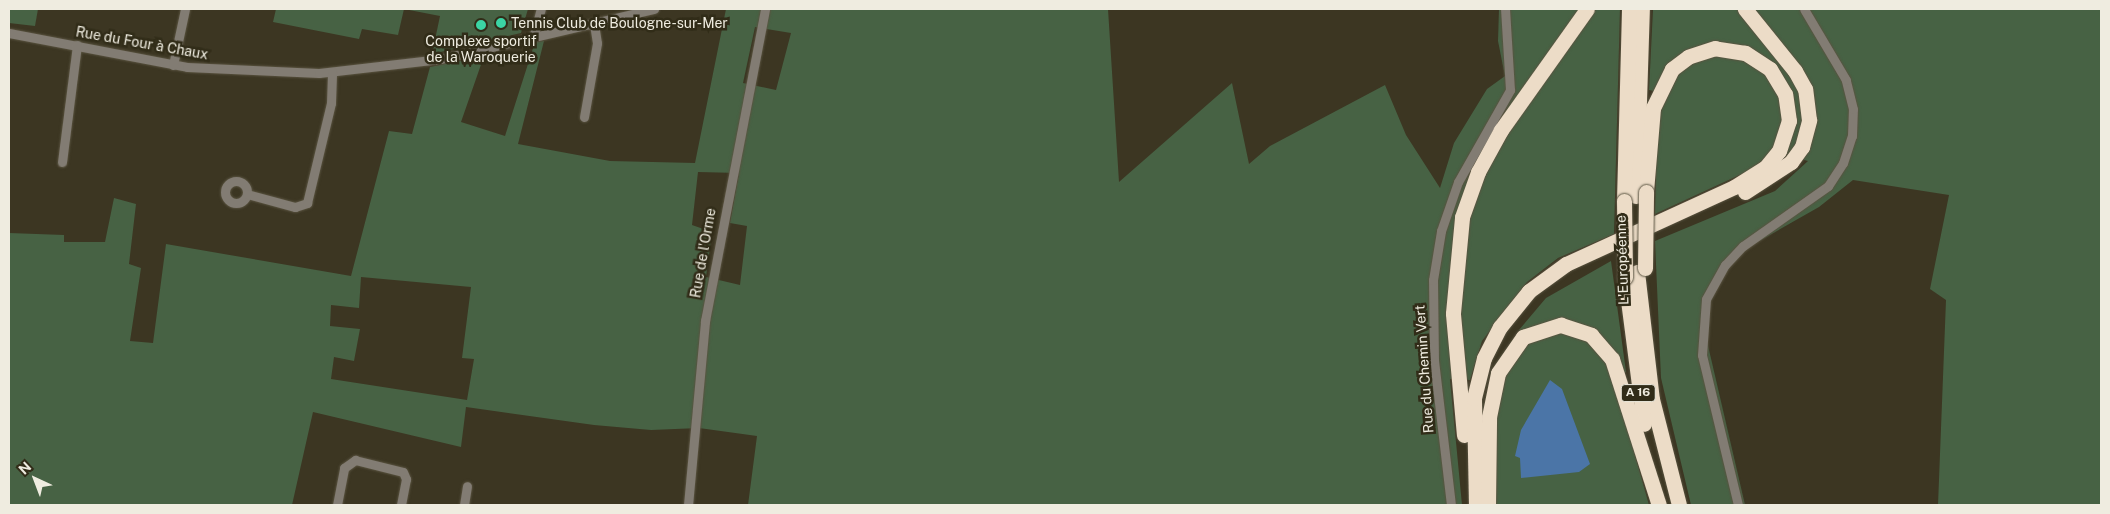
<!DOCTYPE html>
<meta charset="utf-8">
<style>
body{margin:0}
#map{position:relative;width:2110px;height:514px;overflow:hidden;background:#3c3622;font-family:"Public Sans",sans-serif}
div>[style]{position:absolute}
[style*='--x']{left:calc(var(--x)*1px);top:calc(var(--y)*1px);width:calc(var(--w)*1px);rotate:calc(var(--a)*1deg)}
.green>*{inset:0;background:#476244}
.water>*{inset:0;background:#4b75a7}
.roads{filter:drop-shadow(0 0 1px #595340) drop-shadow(0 0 1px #595340)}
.minor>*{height:9px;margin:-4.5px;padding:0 4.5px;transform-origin:4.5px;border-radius:4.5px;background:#827c73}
.minor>.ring{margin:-4.5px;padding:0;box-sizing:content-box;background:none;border:9px solid #827c73;border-radius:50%}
.motorway>*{height:15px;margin:-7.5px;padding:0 7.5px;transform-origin:7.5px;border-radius:7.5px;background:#ecdcc7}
.bridges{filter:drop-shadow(0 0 1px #595340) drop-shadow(0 0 1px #595340)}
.motorway-bridge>*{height:15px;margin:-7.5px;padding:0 7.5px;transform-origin:7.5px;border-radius:7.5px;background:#ecdcc7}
.dots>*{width:14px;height:14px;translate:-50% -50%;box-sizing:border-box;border:2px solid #312c18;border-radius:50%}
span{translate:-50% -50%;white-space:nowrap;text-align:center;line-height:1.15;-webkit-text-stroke:5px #312c18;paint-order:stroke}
.shield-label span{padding:1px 4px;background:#312c18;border:1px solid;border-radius:4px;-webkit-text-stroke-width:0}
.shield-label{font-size:12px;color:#efece0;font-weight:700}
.poi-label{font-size:14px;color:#efece0}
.left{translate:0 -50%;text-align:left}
.street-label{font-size:14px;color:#efece0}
.frame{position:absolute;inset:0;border:10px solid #efece0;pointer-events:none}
.north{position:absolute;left:10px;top:454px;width:50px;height:50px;-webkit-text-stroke:4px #312c18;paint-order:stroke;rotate:317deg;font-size:14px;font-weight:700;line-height:20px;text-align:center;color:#efece0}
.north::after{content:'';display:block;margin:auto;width:18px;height:22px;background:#efece0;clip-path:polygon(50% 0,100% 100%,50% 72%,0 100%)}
</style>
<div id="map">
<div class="green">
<i style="clip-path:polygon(9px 9px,38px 9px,35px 26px,9px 23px)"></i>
<i style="clip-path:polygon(276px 9px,528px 9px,521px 33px,432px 54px,440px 16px,404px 9px,398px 35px,362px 29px,359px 39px,273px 22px)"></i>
<i style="clip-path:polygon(evenodd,726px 9px,1108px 9px,1119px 182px,1232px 83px,1249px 164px,1270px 146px,1385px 85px,1406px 135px,1440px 188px,1454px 143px,1487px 89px,1505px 76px,1498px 41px,1499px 9px,1620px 9px,1614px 234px,1558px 258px,1527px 282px,1482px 341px,1470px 380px,1450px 379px,1462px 505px,748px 505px,757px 436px,699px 428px,651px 430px,594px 425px,466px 407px,461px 447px,313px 412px,292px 505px,9px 505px,9px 233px,64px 235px,64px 242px,105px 242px,114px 198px,136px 204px,129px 264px,141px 268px,130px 341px,153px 343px,166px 244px,351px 276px,389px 131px,412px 134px,430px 67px,484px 56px,461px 122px,505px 136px,535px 42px,544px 41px,518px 144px,610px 161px,695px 163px,726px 9px,755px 27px,791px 33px,776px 90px,743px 83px,755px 27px,726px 9px,698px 172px,739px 173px,730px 223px,747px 226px,740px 285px,706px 277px,712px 232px,692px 225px,698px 172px,726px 9px,361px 277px,471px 287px,462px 358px,474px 359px,467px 400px,331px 379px,334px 357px,354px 361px,360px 329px,330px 326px,331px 305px,359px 308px,361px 277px)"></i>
<i style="clip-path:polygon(1653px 9px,2101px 9px,2101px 505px,1938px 505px,1946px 300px,1930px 289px,1949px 195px,1853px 180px,1819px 207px,1747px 248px,1724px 273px,1710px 303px,1706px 337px,1745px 505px,1691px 505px,1661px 378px,1655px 241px,1775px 191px,1808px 161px,1786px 155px,1763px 160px,1746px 172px,1655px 214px,1657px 122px,1667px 94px,1649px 90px)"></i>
<i style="clip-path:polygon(1611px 261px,1626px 372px,1613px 377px,1649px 505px,1496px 505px,1497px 402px,1506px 372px,1523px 347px,1519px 330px,1546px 298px)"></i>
</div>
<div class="water">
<i style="clip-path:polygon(1550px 380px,1562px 389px,1590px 464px,1579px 472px,1521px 478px,1520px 458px,1515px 456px,1521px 430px)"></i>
</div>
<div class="roads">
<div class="minor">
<i style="--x:9;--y:33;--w:181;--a:10.8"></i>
<i style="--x:187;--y:67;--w:132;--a:2.6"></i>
<i style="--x:319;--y:73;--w:122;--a:-6.6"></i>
<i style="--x:440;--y:59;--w:220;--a:-13.2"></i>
<i style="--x:533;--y:38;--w:30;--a:-75"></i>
<i style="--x:173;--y:65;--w:57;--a:-77.9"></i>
<i style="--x:584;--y:117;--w:75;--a:-80"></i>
<i style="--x:597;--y:43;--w:20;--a:-99"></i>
<i style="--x:62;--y:162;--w:118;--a:-82.7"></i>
<i class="ring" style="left:225px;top:181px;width:13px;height:13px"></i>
<i style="--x:247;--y:194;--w:50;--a:15.2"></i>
<i style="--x:295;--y:207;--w:13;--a:-18"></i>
<i style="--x:307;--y:203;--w:103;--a:-76.5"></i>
<i style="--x:331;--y:103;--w:31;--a:-88"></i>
<i style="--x:337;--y:505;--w:38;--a:-79"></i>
<i style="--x:344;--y:468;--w:14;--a:-36"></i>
<i style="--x:355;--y:460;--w:49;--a:14"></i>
<i style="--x:403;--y:472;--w:8;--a:67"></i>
<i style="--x:406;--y:479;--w:26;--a:101"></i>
<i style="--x:464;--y:505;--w:19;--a:-81"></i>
<i style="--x:688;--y:505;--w:185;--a:-84.7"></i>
<i style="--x:705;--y:321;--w:318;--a:-79.1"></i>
<i style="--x:1451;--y:505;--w:146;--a:-96.7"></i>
<i style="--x:1434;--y:360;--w:80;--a:-90.7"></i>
<i style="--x:1433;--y:280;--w:50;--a:-80.7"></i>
<i style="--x:1441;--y:231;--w:52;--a:-70.9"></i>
<i style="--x:1458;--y:182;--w:106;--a:-60.5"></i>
<i style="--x:1510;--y:90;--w:81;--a:-93.5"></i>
<i style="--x:1738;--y:505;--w:154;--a:-103.5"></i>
<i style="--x:1702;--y:355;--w:56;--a:-85.9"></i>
<i style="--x:1706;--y:299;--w:39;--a:-61"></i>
<i style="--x:1725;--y:265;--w:26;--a:-47"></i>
<i style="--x:1743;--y:246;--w:104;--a:-35.2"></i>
<i style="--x:1828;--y:186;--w:27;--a:-57"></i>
<i style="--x:1843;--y:163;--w:28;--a:-72"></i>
<i style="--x:1852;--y:136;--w:27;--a:-88"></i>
<i style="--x:1853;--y:109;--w:30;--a:-104"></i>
<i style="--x:1846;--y:80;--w:82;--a:-120.6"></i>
</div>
<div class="motorway">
<i style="--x:1745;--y:192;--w:55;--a:-33.1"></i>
<i style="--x:1791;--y:162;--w:19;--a:-54"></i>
<i style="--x:1802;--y:147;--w:28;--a:-75"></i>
<i style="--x:1809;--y:120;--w:31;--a:-97"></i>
<i style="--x:1805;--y:89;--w:21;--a:-119"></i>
<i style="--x:1795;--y:71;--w:80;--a:-128.9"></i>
<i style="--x:1636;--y:196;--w:187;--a:-88.2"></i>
<i style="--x:1624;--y:201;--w:192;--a:-88.5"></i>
<i style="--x:1637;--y:272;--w:128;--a:83.3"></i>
<i style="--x:1652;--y:399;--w:109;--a:75.7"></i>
<i style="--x:1625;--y:277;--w:148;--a:82.6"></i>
<i style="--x:1464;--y:435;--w:122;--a:-95.2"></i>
<i style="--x:1453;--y:313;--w:96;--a:-84.6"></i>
<i style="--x:1462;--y:217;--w:48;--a:-70.4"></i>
<i style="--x:1478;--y:172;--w:48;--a:-61.3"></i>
<i style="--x:1501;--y:130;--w:148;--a:-54.6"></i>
<i style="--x:1476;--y:505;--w:107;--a:-91.1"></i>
<i style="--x:1474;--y:398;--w:41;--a:-76"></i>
<i style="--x:1484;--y:358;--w:35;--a:-63"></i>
<i style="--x:1500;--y:327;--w:46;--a:-51.1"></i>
<i style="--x:1529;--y:291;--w:46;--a:-36.1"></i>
<i style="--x:1566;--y:264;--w:185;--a:-24.6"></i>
<i style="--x:1734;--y:187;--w:36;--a:-32"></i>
<i style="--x:1765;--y:168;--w:22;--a:-51"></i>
<i style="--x:1779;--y:151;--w:32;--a:-72"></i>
<i style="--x:1789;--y:121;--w:27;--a:-98"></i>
<i style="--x:1785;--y:94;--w:29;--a:-121"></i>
<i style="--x:1770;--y:69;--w:30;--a:-147"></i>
<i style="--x:1745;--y:53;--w:30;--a:-171"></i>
<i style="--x:1715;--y:48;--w:28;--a:162"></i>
<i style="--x:1688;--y:57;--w:20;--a:143"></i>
<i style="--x:1672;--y:69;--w:43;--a:116"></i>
<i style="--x:1653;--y:108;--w:84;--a:94.8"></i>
<i style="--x:1488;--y:505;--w:88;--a:-89.3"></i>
<i style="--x:1489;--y:417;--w:45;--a:-78.4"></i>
<i style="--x:1498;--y:373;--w:44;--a:-55.2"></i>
<i style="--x:1523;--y:337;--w:40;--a:-18"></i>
<i style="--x:1561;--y:325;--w:32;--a:18"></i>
<i style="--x:1591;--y:335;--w:32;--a:49"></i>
<i style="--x:1612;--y:359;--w:153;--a:72.2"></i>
</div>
</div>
<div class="bridges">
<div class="motorway-bridge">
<i style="--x:1624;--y:201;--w:76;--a:89.2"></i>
<i style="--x:1645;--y:268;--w:76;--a:-89.2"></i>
</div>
</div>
<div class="dots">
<i style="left:501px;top:23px;background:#3bd4a4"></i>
<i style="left:481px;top:25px;background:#3bd4a4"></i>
</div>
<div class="shield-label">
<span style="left:1638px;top:393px">A 16</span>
</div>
<div class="poi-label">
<span class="left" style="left:511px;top:23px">Tennis Club de Boulogne-sur-Mer</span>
<span style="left:481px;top:49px">Complexe sportif<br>de la Waroquerie</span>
</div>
<div class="street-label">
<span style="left:142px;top:43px;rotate:10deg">Rue du Four à Chaux</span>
<span style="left:703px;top:253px;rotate:-80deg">Rue de l'Orme</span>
<span style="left:1622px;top:260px;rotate:-92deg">L'Européenne</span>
<span style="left:1424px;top:369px;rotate:-94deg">Rue du Chemin Vert</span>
</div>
<div class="frame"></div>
<div class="north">N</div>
</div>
